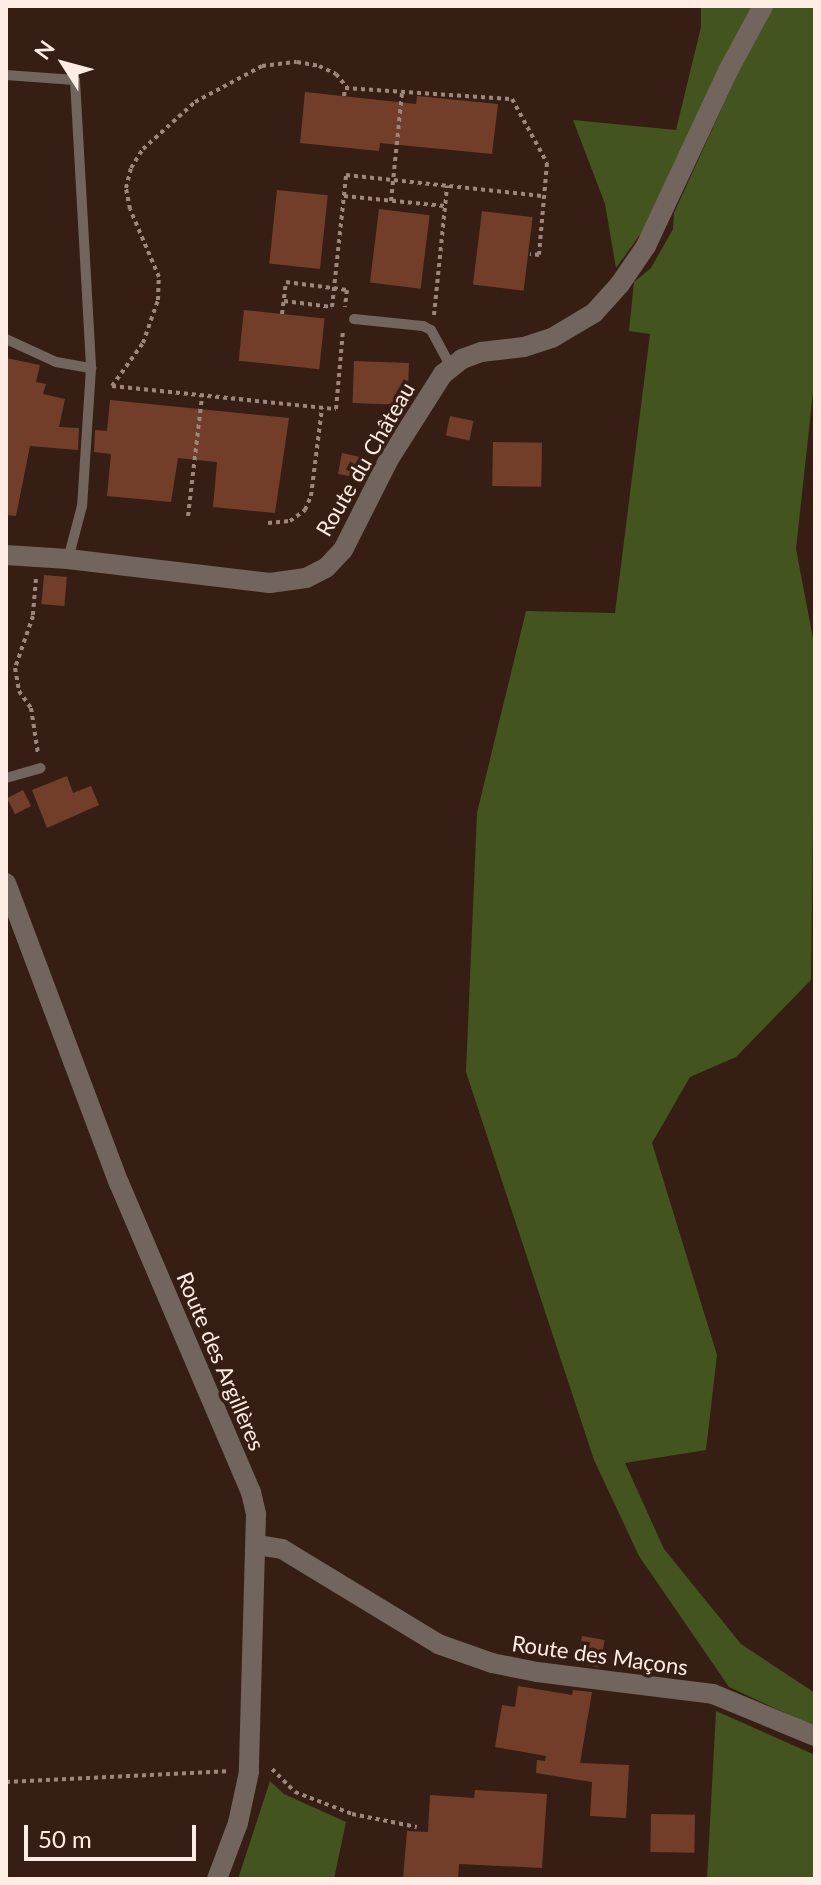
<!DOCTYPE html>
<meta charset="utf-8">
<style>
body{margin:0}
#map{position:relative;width:821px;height:1885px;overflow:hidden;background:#371e14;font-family:Lato,sans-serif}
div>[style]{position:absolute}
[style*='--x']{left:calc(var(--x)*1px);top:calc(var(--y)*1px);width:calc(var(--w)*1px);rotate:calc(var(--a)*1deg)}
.green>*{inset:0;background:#43541f}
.building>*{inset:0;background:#733e29;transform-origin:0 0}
.path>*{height:4px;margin-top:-2px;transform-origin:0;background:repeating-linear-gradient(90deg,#9c877f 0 4px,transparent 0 8px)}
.service>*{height:10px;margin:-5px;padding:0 5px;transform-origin:5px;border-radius:5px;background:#71655d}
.minor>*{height:20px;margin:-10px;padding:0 10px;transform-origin:10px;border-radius:10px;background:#71655d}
.tertiary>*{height:20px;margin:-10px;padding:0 10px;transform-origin:10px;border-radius:10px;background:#71655d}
span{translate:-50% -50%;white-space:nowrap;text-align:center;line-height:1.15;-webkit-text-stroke:7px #371e14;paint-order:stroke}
.street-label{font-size:22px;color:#feece5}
.frame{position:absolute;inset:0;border:8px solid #feece5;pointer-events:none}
.north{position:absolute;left:24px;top:24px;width:80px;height:80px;-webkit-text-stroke:6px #371e14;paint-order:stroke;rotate:306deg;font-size:22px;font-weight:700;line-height:32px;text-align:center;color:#feece5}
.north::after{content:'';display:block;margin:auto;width:28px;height:36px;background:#feece5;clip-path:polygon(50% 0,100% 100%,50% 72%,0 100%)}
.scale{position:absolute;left:24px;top:1825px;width:172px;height:36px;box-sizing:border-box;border:4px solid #feece5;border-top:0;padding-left:10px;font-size:24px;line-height:28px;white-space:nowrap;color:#feece5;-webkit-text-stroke:6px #371e14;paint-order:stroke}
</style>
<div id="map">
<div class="green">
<i style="clip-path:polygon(701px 6px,754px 6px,642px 232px,616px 268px,605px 204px,573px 120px,676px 130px,701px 27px)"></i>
<i style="clip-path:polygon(773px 6px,815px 6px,815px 374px,796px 549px,815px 649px,811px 980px,736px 1057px,690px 1077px,652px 1143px,717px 1355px,706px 1450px,625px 1463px,664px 1549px,741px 1644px,815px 1693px,815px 1727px,729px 1687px,639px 1556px,594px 1460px,466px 1072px,477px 813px,526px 611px,615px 613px,650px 334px,629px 331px,634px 282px,651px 268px,673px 229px,674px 213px,746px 55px)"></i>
<i style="clip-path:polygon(716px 1711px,815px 1755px,815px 1879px,707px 1879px)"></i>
<i style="clip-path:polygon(270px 1781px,284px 1794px,346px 1822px,334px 1879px,238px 1879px)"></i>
</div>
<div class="building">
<i style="clip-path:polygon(305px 92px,416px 104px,417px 96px,498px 104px,492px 154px,380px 143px,379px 151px,300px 143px)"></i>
<i style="left:277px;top:190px;width:51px;height:74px;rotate:6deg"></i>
<i style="left:379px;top:209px;width:51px;height:74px;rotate:7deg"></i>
<i style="left:482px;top:211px;width:51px;height:74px;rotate:7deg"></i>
<i style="left:244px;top:310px;width:81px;height:51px;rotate:6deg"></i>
<i style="clip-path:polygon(6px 358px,40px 365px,36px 382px,46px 384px,43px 394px,65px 399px,59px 427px,79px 428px,78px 450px,30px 446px,16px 516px,6px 515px)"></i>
<i style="left:354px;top:361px;width:55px;height:42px;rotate:2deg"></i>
<i style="clip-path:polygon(110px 400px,289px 418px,275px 513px,213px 507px,217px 462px,178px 458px,171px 502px,107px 496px,111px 454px,94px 452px,95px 430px,107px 431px)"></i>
<i style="left:450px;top:416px;width:24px;height:20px;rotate:12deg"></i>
<i style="left:493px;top:442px;width:49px;height:44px;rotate:1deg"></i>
<i style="clip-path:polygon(342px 453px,373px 460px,365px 479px,338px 474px)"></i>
<i style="left:44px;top:575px;width:23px;height:29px;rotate:5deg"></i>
<i style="clip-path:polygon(67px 776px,73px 793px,91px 786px,99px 805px,47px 828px,32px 790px)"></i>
<i style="left:23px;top:790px;width:18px;height:18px;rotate:63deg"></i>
<i style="left:582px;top:1636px;width:23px;height:28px;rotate:10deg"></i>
<i style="clip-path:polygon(518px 1686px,572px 1695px,573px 1690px,592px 1692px,580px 1763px,629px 1765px,626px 1818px,590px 1816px,592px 1782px,536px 1773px,537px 1760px,545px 1761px,546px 1756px,495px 1747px,502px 1705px,515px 1707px)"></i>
<i style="clip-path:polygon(475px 1790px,547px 1794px,542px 1868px,459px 1864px,458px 1879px,403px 1879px,407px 1831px,428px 1832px,430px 1795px,474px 1798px)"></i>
<i style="left:651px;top:1814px;width:44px;height:38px;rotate:1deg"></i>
</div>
<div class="path">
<i style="--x:344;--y:96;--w:8;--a:-83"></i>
<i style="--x:345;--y:88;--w:167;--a:3.8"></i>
<i style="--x:512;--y:99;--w:73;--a:61.3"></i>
<i style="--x:547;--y:163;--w:92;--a:95"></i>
<i style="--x:539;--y:255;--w:9;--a:-174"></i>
<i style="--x:344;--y:196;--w:101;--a:5.7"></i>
<i style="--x:391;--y:201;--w:110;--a:-84.2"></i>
<i style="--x:284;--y:301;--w:48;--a:7.1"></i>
<i style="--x:332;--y:307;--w:133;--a:-83.9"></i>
<i style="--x:346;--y:175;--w:199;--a:6.1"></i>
<i style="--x:282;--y:314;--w:32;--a:-83"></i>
<i style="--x:286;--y:282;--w:62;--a:7.5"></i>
<i style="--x:347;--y:290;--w:17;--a:97"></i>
<i style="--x:434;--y:315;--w:130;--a:-84.2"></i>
<i style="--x:112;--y:386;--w:53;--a:-54.2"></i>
<i style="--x:143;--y:343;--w:46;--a:-70.8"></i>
<i style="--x:158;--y:300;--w:23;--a:-88"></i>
<i style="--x:159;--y:277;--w:74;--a:-113.1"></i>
<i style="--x:130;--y:209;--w:21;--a:-101"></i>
<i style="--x:126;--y:188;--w:21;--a:-76"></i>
<i style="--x:131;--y:168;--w:22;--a:-58"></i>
<i style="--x:143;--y:149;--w:70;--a:-42.1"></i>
<i style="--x:195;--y:102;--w:76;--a:-28.2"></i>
<i style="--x:262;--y:66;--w:35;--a:-7"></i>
<i style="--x:297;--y:62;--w:22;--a:10"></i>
<i style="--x:319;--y:66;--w:19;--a:25"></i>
<i style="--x:336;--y:74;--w:19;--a:51"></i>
<i style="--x:112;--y:386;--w:225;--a:5.9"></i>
<i style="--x:336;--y:409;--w:78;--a:-84.9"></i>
<i style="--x:188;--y:516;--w:121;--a:-83.3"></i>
<i style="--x:268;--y:523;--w:22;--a:-5"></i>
<i style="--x:290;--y:521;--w:19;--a:-36"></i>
<i style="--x:305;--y:510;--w:15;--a:-67"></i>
<i style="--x:311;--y:496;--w:89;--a:-82.9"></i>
<i style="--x:36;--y:579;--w:37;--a:95"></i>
<i style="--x:33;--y:616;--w:55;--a:109.1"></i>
<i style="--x:15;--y:668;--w:23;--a:80"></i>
<i style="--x:19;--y:691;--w:21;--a:55"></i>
<i style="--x:31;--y:708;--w:47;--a:81.3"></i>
<i style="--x:272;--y:1769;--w:33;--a:45"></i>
<i style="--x:295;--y:1792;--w:61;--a:21.1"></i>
<i style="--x:352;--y:1814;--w:66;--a:11.3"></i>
<i style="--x:6;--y:1782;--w:221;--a:-2.8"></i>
</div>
<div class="service">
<i style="--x:6;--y:75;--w:69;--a:4.1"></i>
<i style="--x:75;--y:80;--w:288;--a:86.8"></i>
<i style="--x:91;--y:368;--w:138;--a:93.7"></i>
<i style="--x:82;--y:506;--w:55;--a:104.8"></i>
<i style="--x:354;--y:319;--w:69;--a:5.8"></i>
<i style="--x:423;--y:326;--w:9;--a:27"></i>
<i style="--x:431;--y:330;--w:42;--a:61.6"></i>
<i style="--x:6;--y:339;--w:55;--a:24.7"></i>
<i style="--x:56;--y:362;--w:36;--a:10"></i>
<i style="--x:6;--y:778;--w:36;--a:-16"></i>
</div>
<div class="minor">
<i style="--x:257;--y:1545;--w:25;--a:9"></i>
<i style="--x:282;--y:1549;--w:183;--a:31.3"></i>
<i style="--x:438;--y:1644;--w:57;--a:19.4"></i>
<i style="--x:492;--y:1663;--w:46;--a:11.3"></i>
<i style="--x:537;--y:1672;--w:177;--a:7.1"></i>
<i style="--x:713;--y:1694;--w:110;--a:22.4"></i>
</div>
<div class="tertiary">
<i style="--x:6;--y:555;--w:62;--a:3.7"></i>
<i style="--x:68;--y:559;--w:203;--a:6.8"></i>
<i style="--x:270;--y:583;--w:36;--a:-8"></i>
<i style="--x:306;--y:578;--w:22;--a:-27"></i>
<i style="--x:326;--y:568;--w:25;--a:-47"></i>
<i style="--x:343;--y:550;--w:102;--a:-63.2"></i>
<i style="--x:389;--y:459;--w:101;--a:-57.6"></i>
<i style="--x:443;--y:374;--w:24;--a:-38"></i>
<i style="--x:462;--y:359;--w:20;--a:-20"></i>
<i style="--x:481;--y:352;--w:43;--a:-6.6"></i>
<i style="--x:524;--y:347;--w:29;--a:-18"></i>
<i style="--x:552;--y:338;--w:49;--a:-30.8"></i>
<i style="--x:594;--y:313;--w:39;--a:-48"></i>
<i style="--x:620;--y:284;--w:46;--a:-55.6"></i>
<i style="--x:646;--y:246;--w:195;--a:-64.9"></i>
<i style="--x:729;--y:69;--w:72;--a:-61.6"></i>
<i style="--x:6;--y:883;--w:321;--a:69.4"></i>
<i style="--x:119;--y:1183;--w:336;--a:66.9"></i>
<i style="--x:251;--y:1492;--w:23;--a:77"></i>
<i style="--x:256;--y:1514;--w:258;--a:91.6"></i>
<i style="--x:249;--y:1772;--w:52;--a:102.2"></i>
<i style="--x:238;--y:1823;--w:60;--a:110.6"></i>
</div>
<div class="street-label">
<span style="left:365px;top:459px;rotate:-60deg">Route du Château</span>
<span style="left:221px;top:1361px;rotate:67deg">Route des Argillères</span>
<span style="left:600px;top:1655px;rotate:8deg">Route des Maçons</span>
</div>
<div class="frame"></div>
<div class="north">N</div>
<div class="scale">50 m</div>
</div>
